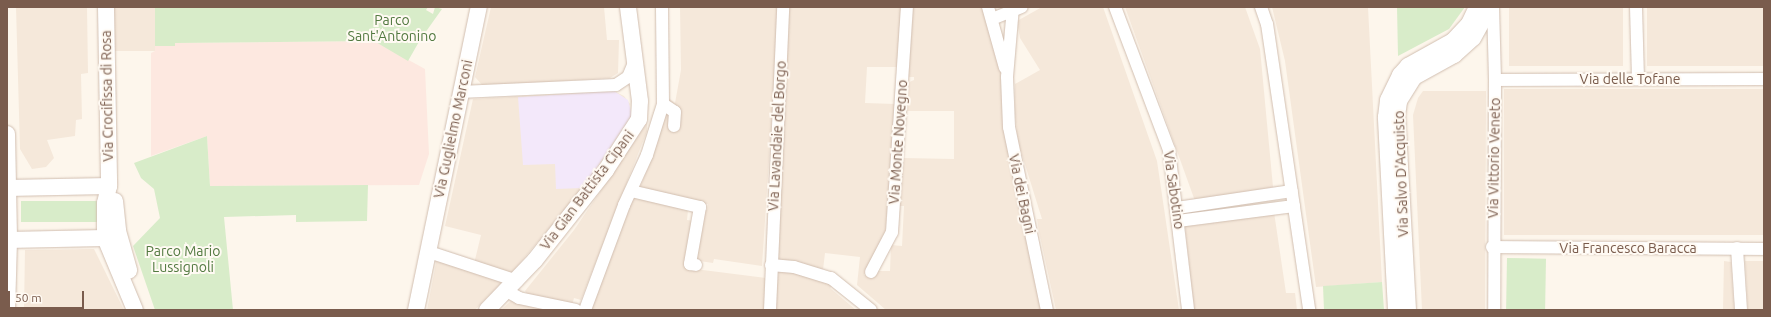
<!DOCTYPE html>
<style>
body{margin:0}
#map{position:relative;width:1771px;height:317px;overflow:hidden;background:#fdf6ec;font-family:Ubuntu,sans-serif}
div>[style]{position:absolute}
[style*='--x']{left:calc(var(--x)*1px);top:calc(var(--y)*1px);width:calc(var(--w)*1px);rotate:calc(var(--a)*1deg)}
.residential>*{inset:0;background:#f5e8da;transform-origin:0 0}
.commercial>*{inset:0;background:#fde8e0}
.education>*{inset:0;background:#f3e8fa}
.green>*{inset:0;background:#d8ecc9;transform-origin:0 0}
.roads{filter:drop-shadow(0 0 1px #d1beb0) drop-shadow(0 0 1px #d1beb0)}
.street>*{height:12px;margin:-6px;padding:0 6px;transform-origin:6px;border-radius:6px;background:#fff}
.secondary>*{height:16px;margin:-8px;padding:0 8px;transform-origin:8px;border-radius:8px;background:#fff}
span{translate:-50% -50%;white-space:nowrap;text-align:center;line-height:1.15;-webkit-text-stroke:4px #fffaf3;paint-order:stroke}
.park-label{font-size:14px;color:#537a41}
.street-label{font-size:14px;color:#7a5c4d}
.frame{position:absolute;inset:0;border:8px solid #7a5c4d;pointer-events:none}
.scale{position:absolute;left:8px;top:291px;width:76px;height:18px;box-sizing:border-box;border:2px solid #7a5c4d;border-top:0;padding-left:5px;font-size:12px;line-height:14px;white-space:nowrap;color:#7a5c4d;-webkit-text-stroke:3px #fffaf3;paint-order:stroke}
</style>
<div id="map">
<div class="residential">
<i style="clip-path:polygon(16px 7px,87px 7px,88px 73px,81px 74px,82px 119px,76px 120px,75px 136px,47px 140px,54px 158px,46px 167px,32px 169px,20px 149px)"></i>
<i style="left:113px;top:7px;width:42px;height:44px"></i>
<i style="clip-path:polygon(491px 7px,604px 7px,607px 40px,619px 40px,618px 73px,610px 78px,483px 86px,475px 77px)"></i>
<i style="clip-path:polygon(680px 7px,779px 7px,762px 266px,714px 259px,713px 263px,693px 260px,701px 210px,707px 210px,708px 204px,662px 197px,639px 190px,651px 160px,667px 97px,675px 103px,681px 70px)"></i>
<i style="clip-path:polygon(789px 7px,901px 7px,897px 67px,867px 67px,865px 103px,895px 104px,886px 227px,882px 250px,864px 275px,875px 277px,879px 271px,890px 271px,891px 245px,902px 246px,904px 206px,900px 206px,903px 158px,954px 159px,954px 111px,904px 111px,905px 84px,914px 80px,914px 77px,905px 77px,910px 7px,983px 7px,1002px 73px,1041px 310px,886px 310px,857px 285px,860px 257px,825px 253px,823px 270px,778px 259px)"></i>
<i style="clip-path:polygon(1042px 7px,1103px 7px,1157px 161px,1179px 310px,1056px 310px,1039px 232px,1037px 219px,1042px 219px,1018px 142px,1015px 113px,1015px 84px,1040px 70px,1020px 38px,1017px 21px)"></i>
<i style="clip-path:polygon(1125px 7px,1245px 7px,1260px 49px,1273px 187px,1195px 201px)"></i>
<i style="clip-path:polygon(1272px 7px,1368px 7px,1382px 282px,1316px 287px,1285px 61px)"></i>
<i style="left:1509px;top:7px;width:114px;height:59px"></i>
<i style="left:1647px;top:7px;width:117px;height:59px"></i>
<i style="left:1504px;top:89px;width:260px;height:146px"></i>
<i style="clip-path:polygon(614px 91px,624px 96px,630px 104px,583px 188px,510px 275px,474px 264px,481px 235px,445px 226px,473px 99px)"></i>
<i style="clip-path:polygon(1423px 91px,1486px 91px,1485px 310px,1422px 310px,1413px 115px,1418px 98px)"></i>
<i style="clip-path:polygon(647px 123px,647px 131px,581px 300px,574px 298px,572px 305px,527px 294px,525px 291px,574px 230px)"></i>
<i style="clip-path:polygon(633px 195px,688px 210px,687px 220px,695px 221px,687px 268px,766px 278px,764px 310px,589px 310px)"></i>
<i style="clip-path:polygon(1274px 212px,1286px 293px,1295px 293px,1297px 310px,1194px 310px,1185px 225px)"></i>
<i style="clip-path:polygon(94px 249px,124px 310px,24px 310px,25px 250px)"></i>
<i style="clip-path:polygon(437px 258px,503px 281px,475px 310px,427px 310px)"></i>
<i style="clip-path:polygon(1724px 261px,1731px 262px,1734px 310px,1723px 310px)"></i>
<i style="clip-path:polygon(1745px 261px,1764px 261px,1764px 310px,1748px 310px)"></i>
<i style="clip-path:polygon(779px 270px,811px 277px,833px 285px,830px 288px,856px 310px,774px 310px)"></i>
<i style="clip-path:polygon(512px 300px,555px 310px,501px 310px)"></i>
</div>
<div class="commercial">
<i style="clip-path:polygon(374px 41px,425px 69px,429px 154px,419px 185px,210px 186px,207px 136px,151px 156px,151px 53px,155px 51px,155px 46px,175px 46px,175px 43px)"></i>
</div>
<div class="education">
<i style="clip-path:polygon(614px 91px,628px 100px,632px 115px,583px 188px,556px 189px,555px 164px,523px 165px,518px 97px)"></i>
</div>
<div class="green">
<i style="clip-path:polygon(155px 7px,428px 7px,426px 10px,433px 14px,435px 7px,442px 9px,420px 40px,408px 61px,374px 41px,175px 43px,175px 46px,155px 46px)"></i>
<i style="clip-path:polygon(1397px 7px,1465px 7px,1449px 29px,1398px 56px)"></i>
<i style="clip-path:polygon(207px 136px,210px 186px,368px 185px,367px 221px,296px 222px,296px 215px,224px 217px,233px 310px,155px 310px,133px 246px,160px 218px,154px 189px,141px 178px,134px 163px)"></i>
<i style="left:97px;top:201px;width:21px;height:76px;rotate:90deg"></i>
<i style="left:1507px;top:258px;width:39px;height:52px;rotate:1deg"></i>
<i style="clip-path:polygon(1382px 282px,1384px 310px,1324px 310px,1323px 286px)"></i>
</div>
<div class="roads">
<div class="street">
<i style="--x:988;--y:7;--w:63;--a:74.4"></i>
<i style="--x:1013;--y:7;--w:70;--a:94.9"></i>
<i style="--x:1007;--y:77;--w:50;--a:87.7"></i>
<i style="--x:1009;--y:127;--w:187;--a:78.3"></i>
<i style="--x:1115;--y:7;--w:153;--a:69.3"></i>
<i style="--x:1169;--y:150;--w:161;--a:83.2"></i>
<i style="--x:1261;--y:7;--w:18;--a:71"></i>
<i style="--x:1267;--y:24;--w:289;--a:81.6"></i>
<i style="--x:1493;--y:7;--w:73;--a:88.4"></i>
<i style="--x:1495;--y:80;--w:230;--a:90.2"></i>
<i style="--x:1636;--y:7;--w:72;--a:88.4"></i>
<i style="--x:992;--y:19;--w:32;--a:-22"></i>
<i style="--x:1495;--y:80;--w:269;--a:-0.2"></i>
<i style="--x:460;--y:92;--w:156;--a:-2.6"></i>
<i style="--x:616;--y:85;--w:14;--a:-34"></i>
<i style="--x:628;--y:77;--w:15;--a:-67"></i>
<i style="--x:663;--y:104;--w:14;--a:34"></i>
<i style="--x:675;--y:112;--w:14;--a:94"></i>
<i style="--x:631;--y:191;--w:71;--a:13.1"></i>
<i style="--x:700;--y:207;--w:58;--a:100"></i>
<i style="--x:690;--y:264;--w:6;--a:9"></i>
<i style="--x:1177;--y:208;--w:116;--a:-8.4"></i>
<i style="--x:1178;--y:221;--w:117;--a:-7.4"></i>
<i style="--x:1492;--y:247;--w:272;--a:0.4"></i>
<i style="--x:1737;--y:248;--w:62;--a:86.3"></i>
<i style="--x:429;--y:252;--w:93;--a:18.2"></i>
<i style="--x:771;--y:265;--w:23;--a:5"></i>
<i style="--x:794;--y:267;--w:39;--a:17"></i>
<i style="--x:831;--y:278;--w:51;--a:38.7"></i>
<i style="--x:871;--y:272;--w:45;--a:-62.3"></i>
<i style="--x:892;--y:232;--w:225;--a:-86.2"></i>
<i style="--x:507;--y:291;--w:14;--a:30"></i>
<i style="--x:519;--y:298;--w:58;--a:11.9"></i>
<i style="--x:585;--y:310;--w:112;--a:-69.6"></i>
<i style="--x:624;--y:205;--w:55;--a:-65.3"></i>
<i style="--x:647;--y:155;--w:53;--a:-72.6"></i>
<i style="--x:663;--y:104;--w:97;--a:-90.6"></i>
<i style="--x:770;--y:310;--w:303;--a:-87.5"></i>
</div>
<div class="secondary">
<i style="--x:106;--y:7;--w:179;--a:89"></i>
<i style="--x:109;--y:186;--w:17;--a:103"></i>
<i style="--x:105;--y:203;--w:35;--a:90"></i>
<i style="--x:105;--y:238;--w:78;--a:67.4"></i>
<i style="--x:7;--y:134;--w:106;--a:88.9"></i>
<i style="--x:9;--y:240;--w:70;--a:91.6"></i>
<i style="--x:7;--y:188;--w:102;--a:-1.1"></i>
<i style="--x:115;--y:201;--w:30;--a:84"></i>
<i style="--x:118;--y:231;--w:41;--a:74.2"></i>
<i style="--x:7;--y:240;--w:98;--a:-1.2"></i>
<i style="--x:416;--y:310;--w:309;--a:-78.3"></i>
<i style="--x:487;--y:310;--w:69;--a:-46.2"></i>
<i style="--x:535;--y:260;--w:115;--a:-51.7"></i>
<i style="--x:606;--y:170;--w:61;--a:-57.1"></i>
<i style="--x:639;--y:119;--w:18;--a:-87"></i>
<i style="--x:640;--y:101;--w:95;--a:-97.3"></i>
<i style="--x:1396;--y:310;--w:193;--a:-93"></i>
<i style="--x:1386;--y:117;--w:17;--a:-83"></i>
<i style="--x:1388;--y:100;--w:28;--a:-64"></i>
<i style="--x:1400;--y:75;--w:12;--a:-48"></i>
<i style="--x:1408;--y:66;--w:51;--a:-29.1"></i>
<i style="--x:1453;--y:41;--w:23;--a:-47"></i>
<i style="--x:1469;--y:24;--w:19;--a:-65"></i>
<i style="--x:1408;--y:310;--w:194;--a:-93.2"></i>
<i style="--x:1397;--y:116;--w:15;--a:-82"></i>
<i style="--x:1399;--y:101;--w:28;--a:-58"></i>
<i style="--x:1414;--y:77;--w:46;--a:-28.8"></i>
<i style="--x:1454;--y:55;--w:25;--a:-42"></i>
<i style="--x:1473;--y:38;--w:35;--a:-61"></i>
</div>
</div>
<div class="park-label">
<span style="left:392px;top:28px">Parco<br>Sant'Antonino</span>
<span style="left:183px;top:259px">Parco Mario<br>Lussignoli</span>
</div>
<div class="street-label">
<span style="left:1630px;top:79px">Via delle Tofane</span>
<span style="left:107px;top:96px;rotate:-91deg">Via Crocifissa di Rosa</span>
<span style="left:453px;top:129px;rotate:-78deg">Via Guglielmo Marconi</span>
<span style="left:777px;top:136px;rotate:-87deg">Via Lavandaie del Borgo</span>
<span style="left:898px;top:142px;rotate:-86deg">Via Monte Novegno</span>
<span style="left:1494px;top:158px;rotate:-89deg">Via Vittorio Veneto</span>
<span style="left:1401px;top:174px;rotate:-92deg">Via Salvo D'Acquisto</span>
<span style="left:587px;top:190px;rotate:-53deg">Via Gian Battista Cipani</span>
<span style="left:1174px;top:190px;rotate:82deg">Via Sabotino</span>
<span style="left:1022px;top:194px;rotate:78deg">Via dei Bagni</span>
<span style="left:1628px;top:248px">Via Francesco Baracca</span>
</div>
<div class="frame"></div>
<div class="scale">50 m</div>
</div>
